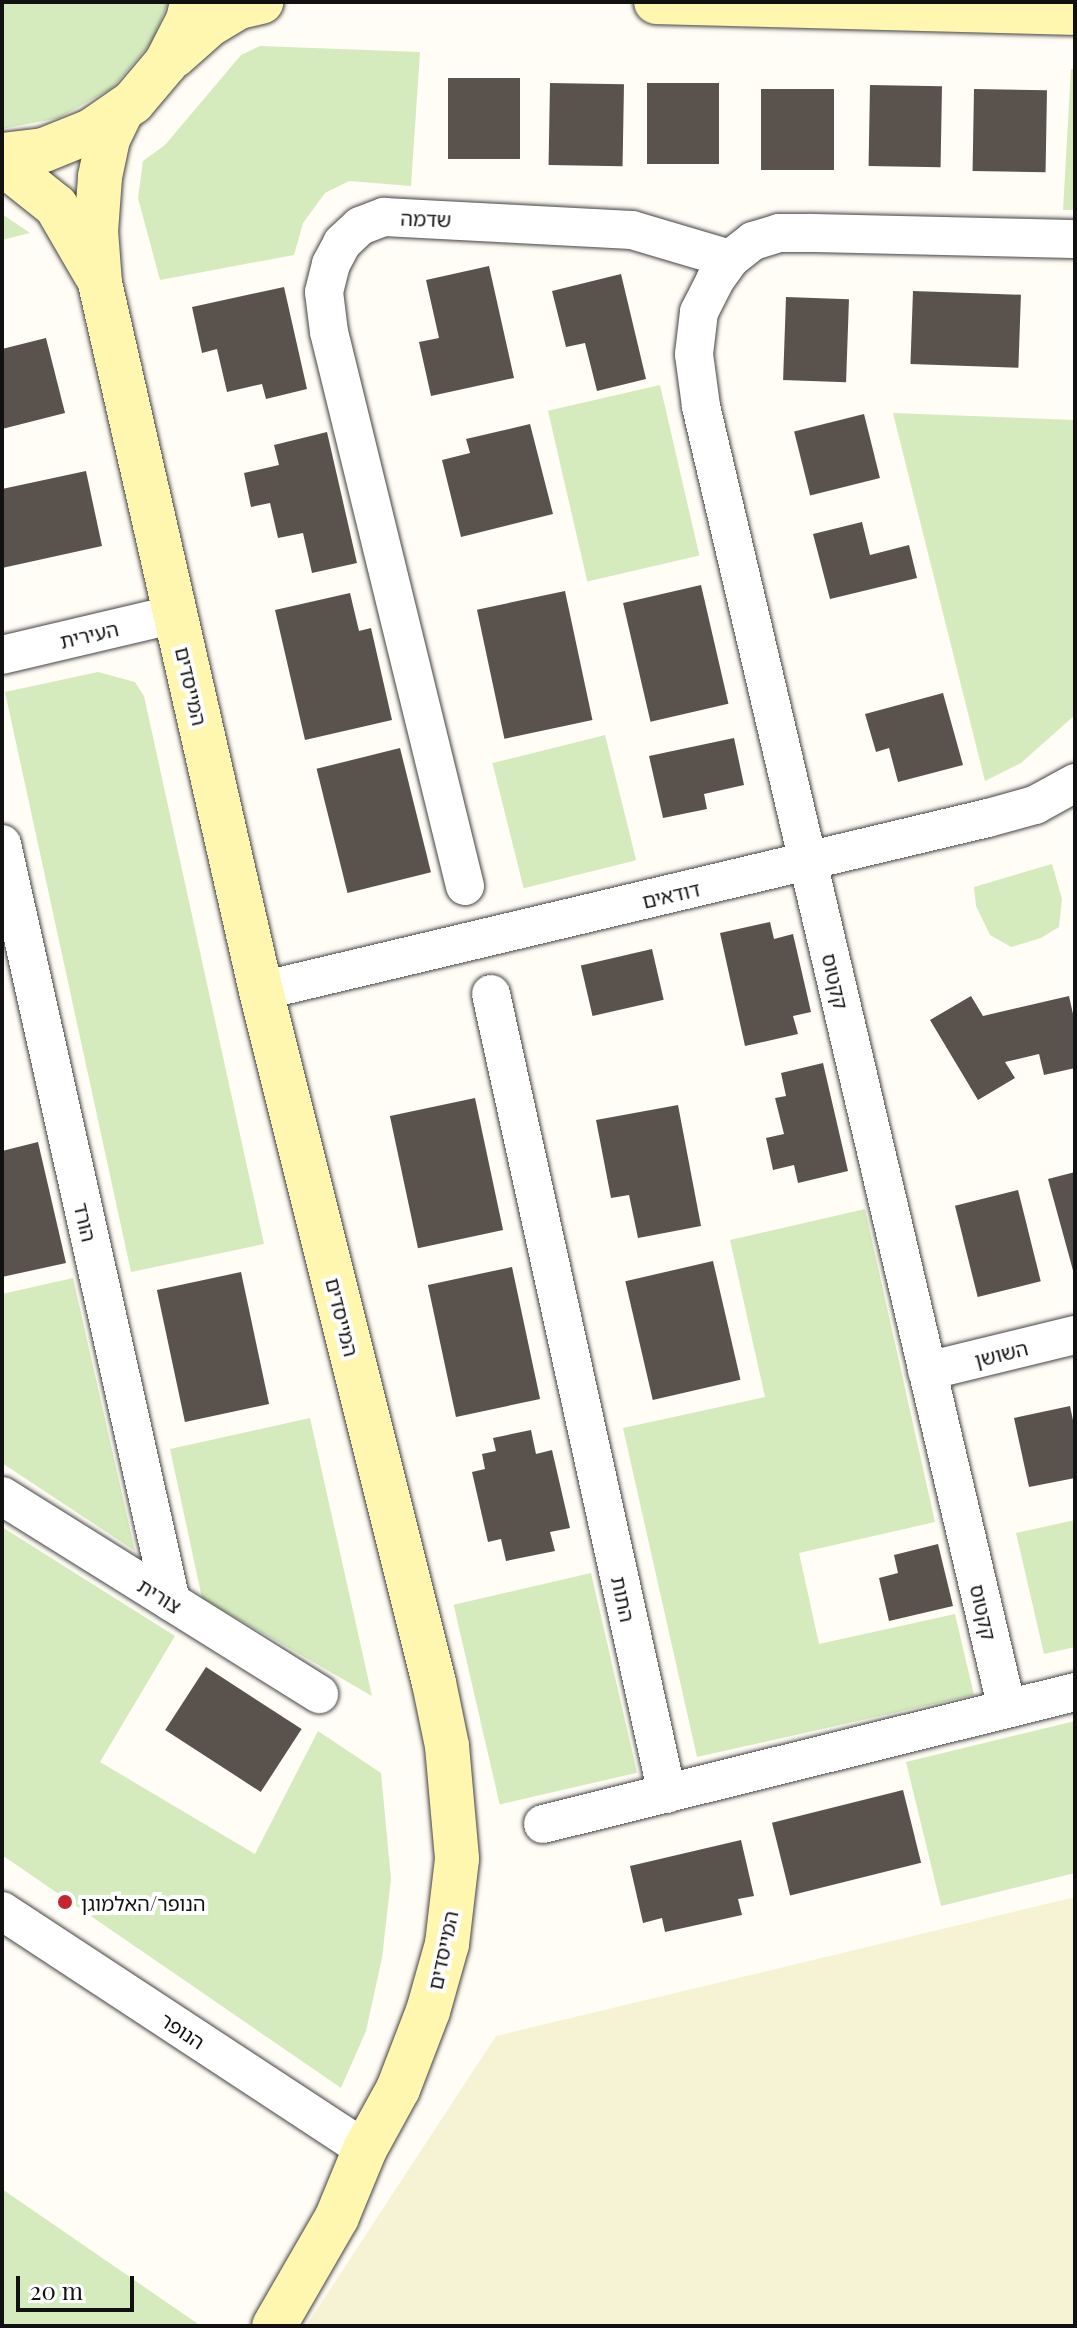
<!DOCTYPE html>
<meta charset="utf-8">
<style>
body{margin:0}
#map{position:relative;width:1077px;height:2328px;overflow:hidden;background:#fffdf5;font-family:"Playfair Display","Noto Sans Hebrew",serif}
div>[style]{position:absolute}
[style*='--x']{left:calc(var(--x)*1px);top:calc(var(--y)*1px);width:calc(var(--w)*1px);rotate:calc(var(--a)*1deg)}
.farmland>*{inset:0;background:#f6f3d4}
.green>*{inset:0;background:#d5ebbd;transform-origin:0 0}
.building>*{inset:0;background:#5a524d;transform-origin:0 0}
.roads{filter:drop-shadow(0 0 2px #444) drop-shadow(0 0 2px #444)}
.street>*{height:38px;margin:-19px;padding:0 19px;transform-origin:19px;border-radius:19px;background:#fff}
.secondary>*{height:44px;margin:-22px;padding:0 22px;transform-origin:22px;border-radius:22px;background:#fff6b0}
.dots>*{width:22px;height:22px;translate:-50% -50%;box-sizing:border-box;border:4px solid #fff;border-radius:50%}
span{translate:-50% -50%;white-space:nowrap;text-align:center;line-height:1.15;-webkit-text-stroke:8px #fff;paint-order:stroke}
.street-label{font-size:20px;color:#111}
.poi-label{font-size:20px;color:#111}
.left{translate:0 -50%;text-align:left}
.frame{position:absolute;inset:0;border:4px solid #111;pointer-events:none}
.scale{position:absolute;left:16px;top:2276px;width:118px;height:36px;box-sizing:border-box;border:4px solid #111;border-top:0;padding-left:10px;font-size:24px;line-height:28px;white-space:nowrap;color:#111;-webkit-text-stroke:6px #fff;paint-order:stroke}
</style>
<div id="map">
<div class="farmland">
<i style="clip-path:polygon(1075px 1897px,1075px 2326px,306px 2326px,496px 2036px)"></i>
</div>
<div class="green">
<i style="clip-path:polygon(2px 2px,168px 2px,152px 42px,112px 88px,59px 118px,2px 129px)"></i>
<i style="clip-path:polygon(260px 46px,420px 52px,411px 186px,349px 181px,325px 193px,303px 223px,294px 255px,160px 280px,138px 198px,143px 161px,165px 145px,241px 55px)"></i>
<i style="clip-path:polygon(1071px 69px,1075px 69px,1075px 210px,1063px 210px)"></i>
<i style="clip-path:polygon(2px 214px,30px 233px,2px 240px)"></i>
<i style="left:660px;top:385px;width:175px;height:115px;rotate:77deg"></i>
<i style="clip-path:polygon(893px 413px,1075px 420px,1075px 715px,1021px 763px,985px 781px)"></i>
<i style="clip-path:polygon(98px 672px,135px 682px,144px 696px,264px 1244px,131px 1272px,5px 692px)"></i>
<i style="left:605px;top:735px;width:129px;height:116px;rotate:76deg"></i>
<i style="clip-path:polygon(1052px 864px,1062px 899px,1059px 927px,1041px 938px,1011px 947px,990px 935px,976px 906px,974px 887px)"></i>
<i style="clip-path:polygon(865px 1209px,935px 1522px,799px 1553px,819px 1644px,955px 1614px,974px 1695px,697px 1757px,623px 1428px,765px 1397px,730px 1240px)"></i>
<i style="clip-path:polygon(73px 1278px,135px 1551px,2px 1463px,2px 1294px)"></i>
<i style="clip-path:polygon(310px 1418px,372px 1696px,202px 1598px,170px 1449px)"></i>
<i style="clip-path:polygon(1075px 1520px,1075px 1647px,1044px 1654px,1016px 1533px)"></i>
<i style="clip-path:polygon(2px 1527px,175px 1636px,100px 1762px,255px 1854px,318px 1731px,381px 1773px,391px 1879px,382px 1958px,366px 2031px,341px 2088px,2px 1855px)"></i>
<i style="left:591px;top:1573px;width:205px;height:141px;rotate:77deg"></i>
<i style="clip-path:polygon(1075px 1721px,1075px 1873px,941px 1906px,906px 1762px)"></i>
<i style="clip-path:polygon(2px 2189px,201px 2326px,2px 2326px)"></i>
</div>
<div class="building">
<i style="left:448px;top:78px;width:72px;height:81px"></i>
<i style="left:550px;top:83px;width:74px;height:82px;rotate:1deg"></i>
<i style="left:647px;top:83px;width:72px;height:81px"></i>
<i style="left:870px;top:85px;width:72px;height:81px;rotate:1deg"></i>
<i style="left:761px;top:89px;width:73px;height:81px"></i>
<i style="left:974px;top:89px;width:73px;height:82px;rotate:1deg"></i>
<i style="clip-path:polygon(489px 266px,514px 378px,431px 396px,419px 342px,439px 338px,426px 280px)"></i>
<i style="clip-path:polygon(621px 274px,646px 379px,597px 391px,585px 343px,566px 347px,552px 291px)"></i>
<i style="clip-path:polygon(284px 287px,307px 389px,266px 399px,262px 384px,227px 392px,217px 349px,202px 353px,192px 307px)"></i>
<i style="left:913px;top:291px;width:108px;height:73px;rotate:2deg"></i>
<i style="left:786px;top:297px;width:63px;height:83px;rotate:2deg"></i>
<i style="clip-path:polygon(46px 338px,65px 413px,2px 429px,2px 349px)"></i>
<i style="left:864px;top:414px;width:66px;height:72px;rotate:76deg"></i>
<i style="clip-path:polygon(530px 424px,553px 514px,461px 537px,442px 460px,470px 453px,466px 439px)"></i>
<i style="clip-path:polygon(327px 432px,357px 563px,312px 573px,303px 533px,278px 538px,270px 503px,251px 507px,244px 473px,279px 465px,274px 445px)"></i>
<i style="clip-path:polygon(86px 471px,102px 546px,2px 568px,2px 489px)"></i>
<i style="clip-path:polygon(862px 522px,870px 555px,909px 545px,917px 578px,830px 599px,813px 534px)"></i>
<i style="left:701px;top:585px;width:122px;height:80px;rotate:77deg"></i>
<i style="left:565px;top:591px;width:132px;height:90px;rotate:78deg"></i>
<i style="clip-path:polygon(350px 593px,359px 631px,371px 628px,392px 720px,305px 740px,275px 610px)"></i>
<i style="clip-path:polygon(943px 693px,963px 765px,898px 782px,889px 748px,876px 752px,865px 714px)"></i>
<i style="clip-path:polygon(734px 738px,744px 785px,704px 794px,707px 809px,663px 818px,649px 756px)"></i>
<i style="left:400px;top:748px;width:128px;height:86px;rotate:76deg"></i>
<i style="clip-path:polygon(770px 922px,774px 939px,793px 934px,811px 1012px,793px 1016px,798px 1034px,745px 1046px,720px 933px)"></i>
<i style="left:652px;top:949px;width:52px;height:73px;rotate:77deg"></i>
<i style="clip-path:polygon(971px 996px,983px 1016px,1069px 996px,1075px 1023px,1075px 1068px,1044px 1075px,1039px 1054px,1005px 1062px,1015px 1078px,978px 1100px,930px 1020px)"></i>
<i style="clip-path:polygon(823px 1063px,848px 1171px,798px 1183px,794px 1165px,773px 1170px,766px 1138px,784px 1134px,775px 1098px,786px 1096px,781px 1073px)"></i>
<i style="left:475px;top:1098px;width:135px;height:87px;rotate:78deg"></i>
<i style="clip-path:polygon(678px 1105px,701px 1226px,638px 1238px,629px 1195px,611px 1198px,596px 1120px)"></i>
<i style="clip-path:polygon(38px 1142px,66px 1263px,2px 1277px,2px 1151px)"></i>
<i style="clip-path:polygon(1075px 1172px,1075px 1274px,1074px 1274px,1048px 1179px)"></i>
<i style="left:1018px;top:1190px;width:94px;height:65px;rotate:76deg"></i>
<i style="left:713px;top:1261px;width:122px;height:90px;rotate:77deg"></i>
<i style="left:512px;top:1267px;width:135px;height:86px;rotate:78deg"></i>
<i style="left:241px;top:1272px;width:135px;height:86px;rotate:78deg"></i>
<i style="clip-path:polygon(1070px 1406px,1075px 1430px,1075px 1478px,1029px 1487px,1014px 1418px)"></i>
<i style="clip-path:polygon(531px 1430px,536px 1454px,552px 1450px,570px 1528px,550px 1532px,555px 1551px,506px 1561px,501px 1539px,488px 1542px,472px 1472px,485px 1469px,482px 1454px,496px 1451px,493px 1438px)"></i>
<i style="clip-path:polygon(938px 1544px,953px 1606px,889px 1621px,879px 1578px,898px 1573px,894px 1555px)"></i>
<i style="left:206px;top:1667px;width:114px;height:75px;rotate:33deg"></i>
<i style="left:903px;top:1790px;width:75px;height:135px;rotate:76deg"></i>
<i style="clip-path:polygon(741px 1840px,754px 1896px,738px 1899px,742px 1915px,665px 1932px,662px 1918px,643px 1923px,630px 1866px)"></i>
</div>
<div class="roads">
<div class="street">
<i style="--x:2;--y:655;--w:178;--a:-13.3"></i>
<i style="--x:2;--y:844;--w:776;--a:77.42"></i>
<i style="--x:465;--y:886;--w:570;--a:-103.79"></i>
<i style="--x:329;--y:332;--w:40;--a:-97.1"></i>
<i style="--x:324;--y:292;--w:29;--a:-76"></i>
<i style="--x:331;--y:264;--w:24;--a:-62"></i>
<i style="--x:342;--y:243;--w:25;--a:-43"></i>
<i style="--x:360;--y:226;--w:26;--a:-21"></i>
<i style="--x:384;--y:217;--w:248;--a:3"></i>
<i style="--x:632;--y:230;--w:102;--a:16.5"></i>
<i style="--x:261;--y:991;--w:747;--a:-13.39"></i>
<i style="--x:988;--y:818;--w:49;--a:-15.5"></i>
<i style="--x:1035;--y:805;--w:46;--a:-28.8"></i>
<i style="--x:491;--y:994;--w:819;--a:77.59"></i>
<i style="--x:927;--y:1371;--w:152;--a:-13.7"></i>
<i style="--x:2;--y:1496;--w:374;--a:32"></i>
<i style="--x:1007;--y:1709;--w:1338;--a:-103.22"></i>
<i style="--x:701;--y:406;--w:52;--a:-97.7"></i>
<i style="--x:694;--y:354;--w:42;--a:-83.2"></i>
<i style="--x:699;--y:312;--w:36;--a:-63"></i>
<i style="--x:715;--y:280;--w:26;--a:-54"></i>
<i style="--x:730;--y:259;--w:29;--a:-38"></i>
<i style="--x:753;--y:241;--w:27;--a:-17"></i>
<i style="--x:779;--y:233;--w:33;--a:0"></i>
<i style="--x:812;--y:233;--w:263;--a:1.3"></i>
<i style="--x:543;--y:1824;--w:548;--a:-13.93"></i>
<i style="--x:2;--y:1911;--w:434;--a:33.3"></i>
</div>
<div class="secondary">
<i style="--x:656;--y:2;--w:419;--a:1.5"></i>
<i style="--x:174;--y:56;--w:47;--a:-41.5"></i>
<i style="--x:209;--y:25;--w:35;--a:-31"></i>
<i style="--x:239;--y:7;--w:23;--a:-13"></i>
<i style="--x:122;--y:110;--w:32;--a:116"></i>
<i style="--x:108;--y:139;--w:39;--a:102"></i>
<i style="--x:100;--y:177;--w:54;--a:94.2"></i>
<i style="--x:96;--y:231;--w:52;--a:85.6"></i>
<i style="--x:100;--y:283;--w:726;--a:77.19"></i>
<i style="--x:261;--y:991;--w:713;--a:75.96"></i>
<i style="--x:434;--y:1683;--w:64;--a:78.3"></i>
<i style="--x:447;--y:1746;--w:113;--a:84.9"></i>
<i style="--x:457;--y:1859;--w:86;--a:96.7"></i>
<i style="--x:447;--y:1944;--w:70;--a:105.8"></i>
<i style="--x:428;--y:2011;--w:84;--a:111"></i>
<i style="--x:398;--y:2089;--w:68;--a:118.8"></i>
<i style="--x:365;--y:2149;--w:74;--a:112.4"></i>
<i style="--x:337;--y:2217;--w:126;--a:120"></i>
<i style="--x:2;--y:155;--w:42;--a:-6.8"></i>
<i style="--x:44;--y:150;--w:51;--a:-22"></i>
<i style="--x:91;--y:131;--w:51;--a:-34.6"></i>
<i style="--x:133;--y:102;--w:51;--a:-49.8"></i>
<i style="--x:166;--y:63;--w:48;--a:-62.9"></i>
<i style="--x:188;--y:20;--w:18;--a:-77"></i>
<i style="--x:2;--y:163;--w:69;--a:38.5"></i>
<i style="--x:56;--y:206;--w:78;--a:59.8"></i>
</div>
</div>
<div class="dots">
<i style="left:65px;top:1902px;background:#c4262e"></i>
</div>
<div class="street-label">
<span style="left:426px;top:218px;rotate:2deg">שדמה</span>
<span style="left:89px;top:634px;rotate:-13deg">העירית</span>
<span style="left:192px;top:686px;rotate:77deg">המייסדים</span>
<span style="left:671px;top:894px;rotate:-13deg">דודאים</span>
<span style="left:836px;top:981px;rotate:77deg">קקטוס</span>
<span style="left:86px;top:1222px;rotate:77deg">הורד</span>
<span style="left:343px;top:1317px;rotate:76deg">המייסדים</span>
<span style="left:1001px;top:1353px;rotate:-14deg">השושן</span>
<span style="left:160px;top:1595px;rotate:32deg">צורית</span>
<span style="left:624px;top:1599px;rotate:78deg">התות</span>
<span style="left:984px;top:1612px;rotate:77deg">קקטוס</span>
<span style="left:442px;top:1950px;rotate:-78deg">המייסדים</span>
<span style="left:183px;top:2030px;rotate:33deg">הנופר</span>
</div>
<div class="poi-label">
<span class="left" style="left:81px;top:1902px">הנופר/האלמוגן</span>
</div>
<div class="frame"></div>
<div class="scale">20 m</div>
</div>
